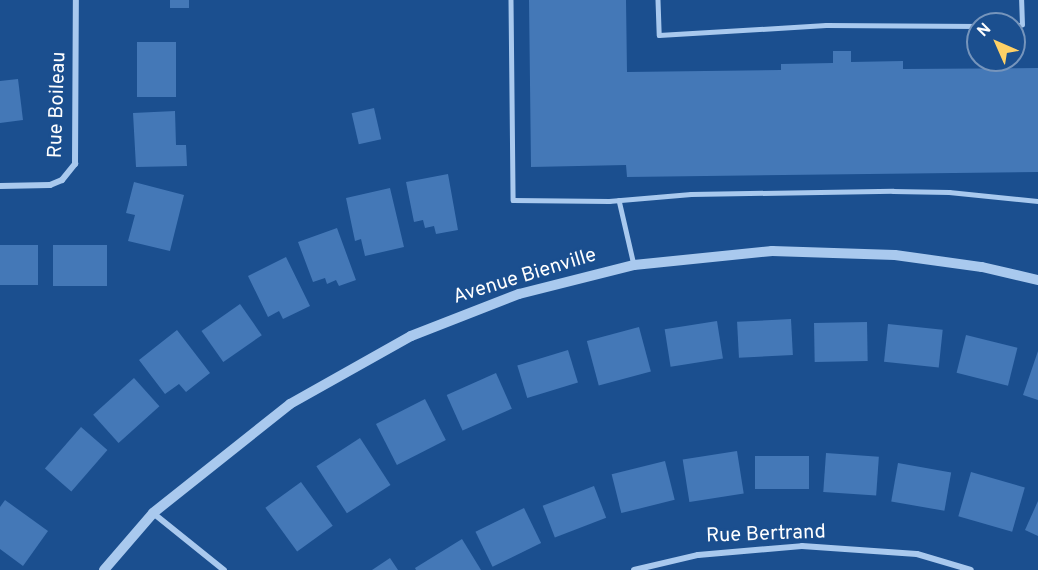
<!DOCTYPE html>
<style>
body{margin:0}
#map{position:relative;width:1038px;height:570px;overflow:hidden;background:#1b4f8f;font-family:Overpass,sans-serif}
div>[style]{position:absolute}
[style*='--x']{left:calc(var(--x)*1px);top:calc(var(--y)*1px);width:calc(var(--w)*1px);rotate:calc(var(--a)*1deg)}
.building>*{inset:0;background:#4478b7;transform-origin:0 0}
.service>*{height:4.5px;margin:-2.25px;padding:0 2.25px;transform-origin:2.25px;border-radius:2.25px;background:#a9c9ee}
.minor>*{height:6px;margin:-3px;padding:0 3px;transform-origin:3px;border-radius:3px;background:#a9c9ee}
.tertiary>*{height:10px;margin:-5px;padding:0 5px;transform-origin:5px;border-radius:5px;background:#a9c9ee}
span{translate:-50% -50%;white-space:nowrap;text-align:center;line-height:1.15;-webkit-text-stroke:4.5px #1b4f8f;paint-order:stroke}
.street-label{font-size:20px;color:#fff}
.north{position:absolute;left:966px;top:12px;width:60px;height:60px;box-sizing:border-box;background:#1b4f8f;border:2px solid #7695bc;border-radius:50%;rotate:315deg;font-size:16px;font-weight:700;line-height:24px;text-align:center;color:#fff}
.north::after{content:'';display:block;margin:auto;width:21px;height:27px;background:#ffd166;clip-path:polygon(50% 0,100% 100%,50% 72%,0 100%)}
</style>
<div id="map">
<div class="building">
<i style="left:170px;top:0;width:19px;height:8px"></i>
<i style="clip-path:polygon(529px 0,626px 0,627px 72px,781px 70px,781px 64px,833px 63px,833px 51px,851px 51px,851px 62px,903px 61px,903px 69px,1038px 68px,1038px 172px,627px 177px,626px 165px,531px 167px)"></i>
<i style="left:137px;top:42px;width:39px;height:55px"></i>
<i style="clip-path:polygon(18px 79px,23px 120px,0 123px,0 81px)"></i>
<i style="left:374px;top:108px;width:32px;height:23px;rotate:77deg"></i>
<i style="clip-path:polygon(175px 111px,176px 145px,186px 145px,187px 166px,136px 167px,133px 113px)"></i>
<i style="clip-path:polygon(448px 174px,458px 230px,436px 234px,434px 226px,425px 228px,423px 220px,414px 222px,406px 182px)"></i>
<i style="clip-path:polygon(134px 182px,184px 195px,170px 251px,128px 241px,135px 215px,126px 213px)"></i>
<i style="clip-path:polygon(390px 188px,404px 247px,365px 256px,361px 239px,355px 241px,346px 198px)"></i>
<i style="clip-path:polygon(337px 228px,356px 280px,339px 286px,336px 280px,327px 284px,325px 278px,313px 282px,298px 242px)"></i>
<i style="left:38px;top:245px;width:40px;height:38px;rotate:90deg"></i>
<i style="left:107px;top:245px;width:41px;height:54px;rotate:90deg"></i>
<i style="clip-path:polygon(286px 257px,310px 306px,283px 319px,279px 311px,268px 317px,248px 276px)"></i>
<i style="left:240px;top:304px;width:38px;height:47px;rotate:55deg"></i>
<i style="left:791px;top:319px;width:36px;height:54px;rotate:87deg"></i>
<i style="left:717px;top:321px;width:38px;height:53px;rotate:81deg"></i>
<i style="left:867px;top:322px;width:39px;height:53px;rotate:89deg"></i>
<i style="left:888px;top:324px;width:55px;height:38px;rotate:6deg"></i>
<i style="left:639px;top:327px;width:46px;height:54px;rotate:75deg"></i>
<i style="clip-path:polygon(177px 330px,210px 373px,186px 392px,179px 384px,165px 394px,139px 360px)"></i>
<i style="left:966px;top:335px;width:53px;height:39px;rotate:14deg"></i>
<i style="left:568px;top:350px;width:34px;height:53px;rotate:73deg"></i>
<i style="clip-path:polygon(1038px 351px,1038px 400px,1023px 395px)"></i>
<i style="left:496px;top:373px;width:39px;height:54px;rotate:66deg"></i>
<i style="left:134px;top:378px;width:38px;height:55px;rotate:48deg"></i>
<i style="left:425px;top:399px;width:46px;height:55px;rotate:63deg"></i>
<i style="left:81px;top:427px;width:35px;height:55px;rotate:41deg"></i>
<i style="left:360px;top:438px;width:56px;height:52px;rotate:57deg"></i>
<i style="left:737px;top:451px;width:43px;height:55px;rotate:81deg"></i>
<i style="left:826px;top:453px;width:53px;height:39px;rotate:4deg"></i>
<i style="left:809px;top:456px;width:33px;height:54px;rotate:90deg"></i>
<i style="left:665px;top:461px;width:40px;height:55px;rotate:76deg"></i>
<i style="left:898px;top:463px;width:54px;height:39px;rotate:10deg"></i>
<i style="left:971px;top:472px;width:56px;height:46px;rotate:16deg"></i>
<i style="left:301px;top:482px;width:54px;height:44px;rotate:54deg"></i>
<i style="left:594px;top:486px;width:34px;height:55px;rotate:69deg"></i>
<i style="clip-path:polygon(5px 500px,48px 531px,23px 566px,0 549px,0 507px)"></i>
<i style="clip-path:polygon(1038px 501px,1038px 536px,1025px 530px)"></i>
<i style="left:524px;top:508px;width:39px;height:54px;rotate:64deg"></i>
<i style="clip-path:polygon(462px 539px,481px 570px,416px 570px,415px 568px)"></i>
<i style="clip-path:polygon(390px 558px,398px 570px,372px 570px)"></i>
</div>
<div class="service">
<i style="--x:511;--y:0;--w:200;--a:89.4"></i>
<i style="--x:513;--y:200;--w:96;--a:0.6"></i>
<i style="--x:609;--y:201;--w:82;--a:-4.9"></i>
<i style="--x:691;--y:194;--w:202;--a:-0.9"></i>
<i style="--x:893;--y:191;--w:56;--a:1"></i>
<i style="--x:949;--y:192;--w:89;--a:5.8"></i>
<i style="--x:658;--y:0;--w:35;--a:88"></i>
<i style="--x:659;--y:35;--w:167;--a:-3.4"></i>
<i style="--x:826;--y:25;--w:152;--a:0.4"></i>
<i style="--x:1014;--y:25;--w:8;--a:0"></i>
<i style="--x:1022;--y:25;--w:25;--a:-92"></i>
<i style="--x:619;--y:200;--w:67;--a:77"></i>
</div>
<div class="minor">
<i style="--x:0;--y:186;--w:50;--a:-1.1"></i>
<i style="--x:50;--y:185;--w:13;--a:-23"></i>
<i style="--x:62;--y:180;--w:21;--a:-51"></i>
<i style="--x:75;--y:164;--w:164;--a:-89.7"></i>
<i style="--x:153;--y:513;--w:91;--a:38.8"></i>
<i style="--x:634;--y:570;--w:66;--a:-13.2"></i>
<i style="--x:698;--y:555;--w:104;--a:-4.9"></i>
<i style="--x:802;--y:546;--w:115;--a:4"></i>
<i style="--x:917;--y:554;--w:56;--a:16.5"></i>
</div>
<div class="tertiary">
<i style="--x:104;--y:570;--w:75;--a:-49.3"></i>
<i style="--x:153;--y:513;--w:175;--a:-38.5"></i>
<i style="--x:290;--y:404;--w:139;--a:-29.3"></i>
<i style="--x:411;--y:336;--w:116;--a:-21.3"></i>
<i style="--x:519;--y:294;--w:119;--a:-14.2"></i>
<i style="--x:634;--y:265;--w:139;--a:-5.8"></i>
<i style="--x:772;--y:251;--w:123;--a:1.9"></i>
<i style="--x:895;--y:255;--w:88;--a:7.9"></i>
<i style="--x:982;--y:267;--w:57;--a:13.1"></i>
</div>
<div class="street-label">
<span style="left:58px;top:105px;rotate:-88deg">Rue Boileau</span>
<span style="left:525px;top:277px;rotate:-17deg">Avenue Bienville</span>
<span style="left:766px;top:535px;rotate:-2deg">Rue Bertrand</span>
</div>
<div class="north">N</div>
</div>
